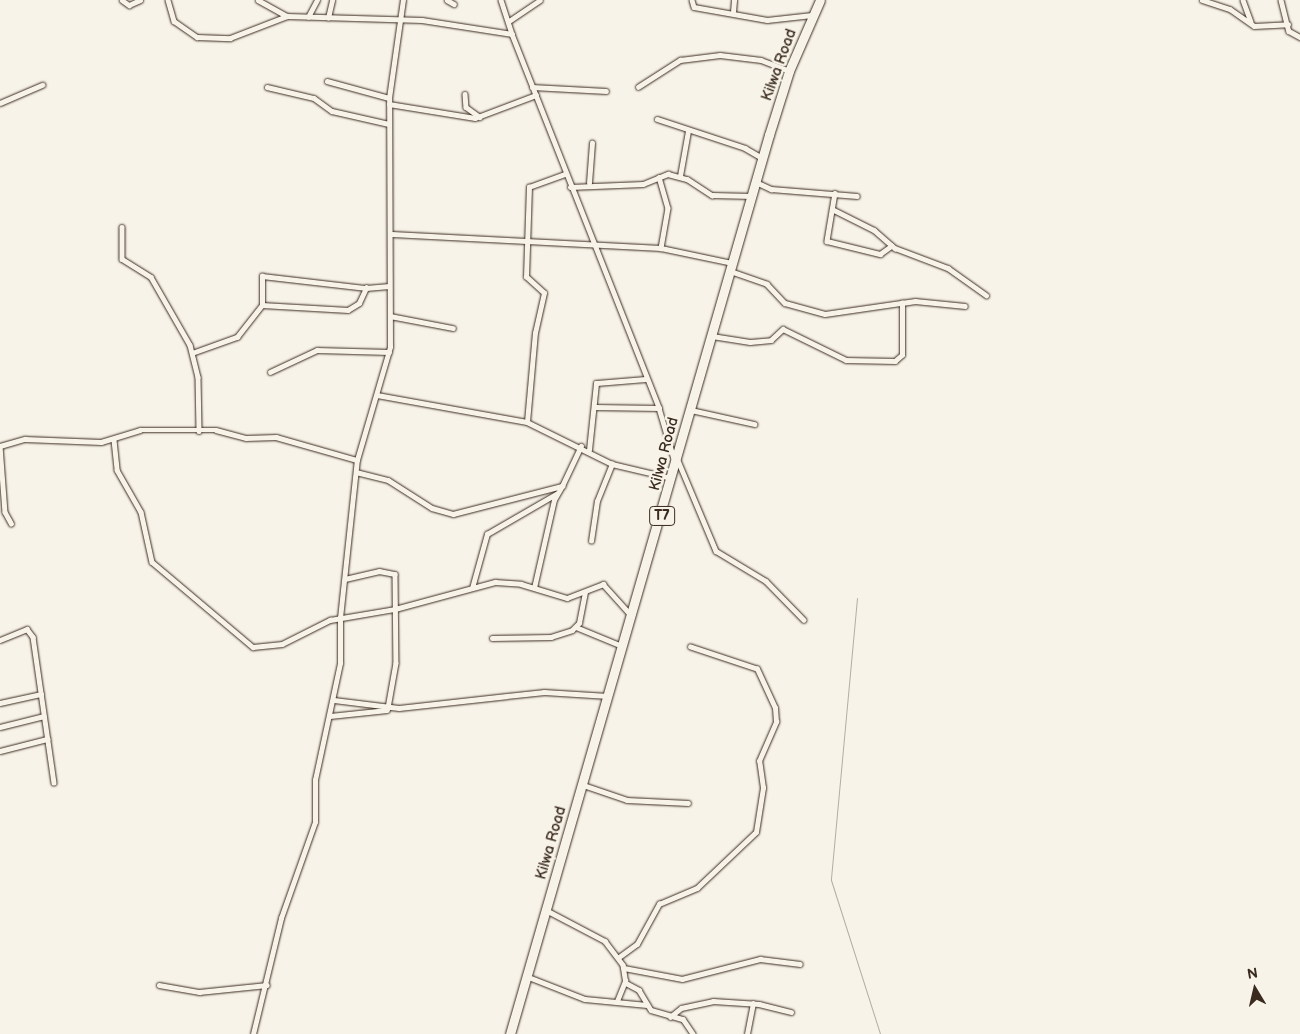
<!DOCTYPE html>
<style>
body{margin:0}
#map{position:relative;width:1300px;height:1034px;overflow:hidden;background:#f7f3e8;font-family:"Balsamiq Sans",sans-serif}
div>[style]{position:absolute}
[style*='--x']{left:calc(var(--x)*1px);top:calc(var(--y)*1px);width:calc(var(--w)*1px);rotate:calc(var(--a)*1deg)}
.stream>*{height:1px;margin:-0.5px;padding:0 0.5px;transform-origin:0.5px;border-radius:0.5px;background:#b4aca0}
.roads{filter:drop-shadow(0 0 1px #3b2a1e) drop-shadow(0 0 1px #3b2a1e)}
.street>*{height:4.5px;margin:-2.25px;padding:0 2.25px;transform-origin:2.25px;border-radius:2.25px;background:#f7f3e8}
.highway>*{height:9px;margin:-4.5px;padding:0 4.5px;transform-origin:4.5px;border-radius:4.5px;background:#f7f3e8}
span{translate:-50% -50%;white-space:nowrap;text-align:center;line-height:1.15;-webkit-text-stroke:5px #f7f3e8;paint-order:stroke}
.shield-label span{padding:1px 4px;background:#f7f3e8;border:1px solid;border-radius:4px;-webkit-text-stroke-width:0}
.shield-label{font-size:14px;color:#3b2a1e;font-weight:700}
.street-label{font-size:15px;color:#3b2a1e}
.north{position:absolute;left:1230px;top:964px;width:50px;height:50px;-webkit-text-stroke:4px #f7f3e8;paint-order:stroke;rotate:351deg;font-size:14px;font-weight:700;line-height:20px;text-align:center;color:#3b2a1e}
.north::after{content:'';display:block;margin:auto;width:18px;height:22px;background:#3b2a1e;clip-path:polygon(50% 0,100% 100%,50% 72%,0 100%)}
</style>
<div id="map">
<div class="stream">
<i style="--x:857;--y:598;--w:283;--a:95.3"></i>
<i style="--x:831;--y:880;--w:162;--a:72.3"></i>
</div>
<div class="roads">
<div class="street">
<i style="--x:122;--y:0;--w:9;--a:36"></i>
<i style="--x:129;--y:5;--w:12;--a:-24"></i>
<i style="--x:168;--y:0;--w:22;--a:74"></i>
<i style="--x:174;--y:21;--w:28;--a:35"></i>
<i style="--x:197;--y:37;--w:33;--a:2"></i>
<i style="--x:230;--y:38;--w:61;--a:-21.1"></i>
<i style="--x:258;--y:0;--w:33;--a:29"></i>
<i style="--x:287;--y:16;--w:135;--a:1.7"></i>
<i style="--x:422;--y:20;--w:91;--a:8.8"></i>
<i style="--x:512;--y:34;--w:402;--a:68.5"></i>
<i style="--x:659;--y:408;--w:53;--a:73.6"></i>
<i style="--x:447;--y:0;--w:8;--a:30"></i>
<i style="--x:501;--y:0;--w:36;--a:72"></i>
<i style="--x:692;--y:0;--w:7;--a:74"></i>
<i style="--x:694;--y:7;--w:74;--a:10.1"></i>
<i style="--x:767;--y:20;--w:45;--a:-6.3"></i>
<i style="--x:1202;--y:0;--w:29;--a:18"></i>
<i style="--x:1230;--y:9;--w:29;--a:35"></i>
<i style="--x:1254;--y:26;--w:34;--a:-3"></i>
<i style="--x:1243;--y:0;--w:23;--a:70"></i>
<i style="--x:1281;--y:0;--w:32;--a:76"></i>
<i style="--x:1289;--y:31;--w:13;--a:29"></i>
<i style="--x:733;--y:12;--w:12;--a:-85"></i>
<i style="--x:308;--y:17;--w:19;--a:-62"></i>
<i style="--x:328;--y:18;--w:18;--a:-77"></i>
<i style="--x:509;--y:21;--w:37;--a:-34"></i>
<i style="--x:327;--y:81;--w:64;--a:15.3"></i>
<i style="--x:267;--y:87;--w:48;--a:13.2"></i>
<i style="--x:314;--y:98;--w:22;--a:36"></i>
<i style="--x:332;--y:111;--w:58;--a:12.8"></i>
<i style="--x:532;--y:87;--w:74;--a:3.1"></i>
<i style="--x:638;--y:87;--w:50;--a:-32.7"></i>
<i style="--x:680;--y:60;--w:40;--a:-7.1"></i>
<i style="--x:720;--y:55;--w:41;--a:7"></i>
<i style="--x:761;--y:60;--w:30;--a:21"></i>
<i style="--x:465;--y:94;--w:13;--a:86"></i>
<i style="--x:466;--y:107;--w:17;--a:36"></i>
<i style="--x:0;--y:103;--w:46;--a:-23.2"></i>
<i style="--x:389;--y:104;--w:87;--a:9.2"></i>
<i style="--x:475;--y:118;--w:65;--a:-20.7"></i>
<i style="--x:657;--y:119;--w:93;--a:18.2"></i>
<i style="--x:745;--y:148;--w:20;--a:30"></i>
<i style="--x:680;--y:176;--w:46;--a:-79.9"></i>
<i style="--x:659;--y:177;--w:32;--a:74"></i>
<i style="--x:668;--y:208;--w:41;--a:99.9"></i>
<i style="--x:756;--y:182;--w:17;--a:25"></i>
<i style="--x:771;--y:189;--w:86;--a:4.7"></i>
<i style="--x:589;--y:183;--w:40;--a:-85.7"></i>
<i style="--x:570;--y:187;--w:73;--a:-2.4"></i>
<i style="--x:643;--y:184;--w:27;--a:-22"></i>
<i style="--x:668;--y:174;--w:20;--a:15"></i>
<i style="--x:687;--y:179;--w:30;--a:33"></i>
<i style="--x:712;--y:195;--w:40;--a:1.4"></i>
<i style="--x:835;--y:193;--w:49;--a:99.5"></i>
<i style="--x:827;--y:241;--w:55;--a:13.8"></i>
<i style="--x:880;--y:254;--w:14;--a:-36"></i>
<i style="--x:832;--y:209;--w:47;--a:26.6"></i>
<i style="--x:874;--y:230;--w:28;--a:41"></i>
<i style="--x:895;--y:248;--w:57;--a:20.7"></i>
<i style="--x:948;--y:268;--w:47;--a:35.4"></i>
<i style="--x:122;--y:227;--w:32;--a:90"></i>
<i style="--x:122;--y:259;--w:34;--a:32"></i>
<i style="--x:151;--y:277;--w:78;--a:60.2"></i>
<i style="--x:190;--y:345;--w:33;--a:76"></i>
<i style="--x:198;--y:377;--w:54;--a:88.9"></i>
<i style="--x:392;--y:234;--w:269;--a:3"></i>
<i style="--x:661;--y:248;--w:73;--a:11.9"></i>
<i style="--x:730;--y:271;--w:39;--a:19"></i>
<i style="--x:767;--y:284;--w:26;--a:47"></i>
<i style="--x:785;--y:303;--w:41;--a:15.4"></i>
<i style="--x:825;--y:314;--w:91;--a:-8.2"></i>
<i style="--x:915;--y:301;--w:50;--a:5.7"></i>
<i style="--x:262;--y:305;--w:29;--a:-90"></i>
<i style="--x:262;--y:276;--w:105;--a:6.6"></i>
<i style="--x:390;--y:316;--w:64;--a:10.8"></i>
<i style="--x:712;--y:336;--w:38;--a:9"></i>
<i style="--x:750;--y:342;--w:21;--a:-5"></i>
<i style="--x:771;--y:340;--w:16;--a:-43"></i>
<i style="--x:783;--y:329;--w:70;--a:26.2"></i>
<i style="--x:846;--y:360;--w:49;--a:1.2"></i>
<i style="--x:895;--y:361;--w:9;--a:-41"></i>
<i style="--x:902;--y:355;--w:52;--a:-90"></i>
<i style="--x:192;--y:353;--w:48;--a:-19.6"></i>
<i style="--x:237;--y:337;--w:41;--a:-52"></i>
<i style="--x:262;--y:305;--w:86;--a:3.3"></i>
<i style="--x:348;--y:310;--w:13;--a:-32"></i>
<i style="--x:359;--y:303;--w:17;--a:-65"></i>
<i style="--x:366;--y:288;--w:23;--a:-5"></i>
<i style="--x:270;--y:372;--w:52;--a:-25.1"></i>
<i style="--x:317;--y:350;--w:72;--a:1.6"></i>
<i style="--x:377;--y:395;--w:152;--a:10.2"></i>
<i style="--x:527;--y:422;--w:95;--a:26.3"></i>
<i style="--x:612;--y:464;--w:61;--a:13.3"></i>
<i style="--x:595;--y:407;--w:64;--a:0.9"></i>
<i style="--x:691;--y:410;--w:65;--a:12.5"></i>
<i style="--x:527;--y:422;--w:89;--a:-84.9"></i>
<i style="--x:535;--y:333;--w:41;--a:-77.3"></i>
<i style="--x:544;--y:293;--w:24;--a:-138"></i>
<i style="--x:526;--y:277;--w:90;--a:-88.1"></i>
<i style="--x:529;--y:187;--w:38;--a:-20"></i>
<i style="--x:114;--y:440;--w:30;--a:84"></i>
<i style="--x:117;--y:470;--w:48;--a:60.3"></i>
<i style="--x:141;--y:512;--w:51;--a:77.6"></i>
<i style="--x:152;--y:562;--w:132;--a:40.1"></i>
<i style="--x:253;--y:647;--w:29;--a:-6"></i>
<i style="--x:282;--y:644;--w:54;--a:-26.6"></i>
<i style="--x:330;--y:620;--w:66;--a:-9.6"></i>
<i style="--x:395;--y:609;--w:104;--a:-15.1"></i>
<i style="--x:495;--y:582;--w:26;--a:4"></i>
<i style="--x:521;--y:584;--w:48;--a:16.9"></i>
<i style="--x:567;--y:598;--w:39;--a:-21"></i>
<i style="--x:603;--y:584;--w:42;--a:47.9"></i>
<i style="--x:0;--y:446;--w:26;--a:-16"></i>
<i style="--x:25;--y:439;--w:76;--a:2.3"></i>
<i style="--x:101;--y:442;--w:41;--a:-17.1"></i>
<i style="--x:140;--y:430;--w:76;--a:0"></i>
<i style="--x:216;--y:430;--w:31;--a:15"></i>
<i style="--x:246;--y:438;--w:30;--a:-2"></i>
<i style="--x:276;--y:437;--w:84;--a:15.9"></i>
<i style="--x:0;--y:446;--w:66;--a:85.7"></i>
<i style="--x:5;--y:512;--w:13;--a:61"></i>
<i style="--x:589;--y:450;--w:67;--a:-84"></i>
<i style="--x:596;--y:383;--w:50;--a:-4.6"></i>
<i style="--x:677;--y:458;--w:101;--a:67.2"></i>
<i style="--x:716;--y:551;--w:58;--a:31"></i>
<i style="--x:766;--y:581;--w:54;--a:45.7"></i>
<i style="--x:356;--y:472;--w:33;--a:14"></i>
<i style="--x:388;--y:480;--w:52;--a:32.5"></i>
<i style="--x:432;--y:508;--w:22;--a:16"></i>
<i style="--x:453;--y:514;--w:113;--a:-14.4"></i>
<i style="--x:562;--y:486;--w:44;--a:-64.6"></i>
<i style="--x:591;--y:541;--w:40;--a:-81.5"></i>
<i style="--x:597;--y:501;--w:40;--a:-68"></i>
<i style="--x:345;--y:579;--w:35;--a:-13"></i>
<i style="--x:379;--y:571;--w:16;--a:11"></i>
<i style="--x:395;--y:574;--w:89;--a:89.4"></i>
<i style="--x:396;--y:663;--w:46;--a:100.1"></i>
<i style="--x:472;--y:588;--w:56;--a:-74.5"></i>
<i style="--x:487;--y:534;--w:80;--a:-30.1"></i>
<i style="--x:534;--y:588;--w:90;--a:-77.2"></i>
<i style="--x:554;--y:500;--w:16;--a:-60"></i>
<i style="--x:576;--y:627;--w:50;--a:22.4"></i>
<i style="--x:492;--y:638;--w:59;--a:-1"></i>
<i style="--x:551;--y:637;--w:22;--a:-18"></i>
<i style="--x:572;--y:630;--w:10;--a:-45"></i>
<i style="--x:579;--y:623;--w:31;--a:-79"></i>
<i style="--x:0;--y:640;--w:29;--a:-22"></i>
<i style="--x:27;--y:629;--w:10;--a:53"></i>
<i style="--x:33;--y:637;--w:147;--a:81.8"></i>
<i style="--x:334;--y:700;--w:65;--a:7"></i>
<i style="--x:399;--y:708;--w:146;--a:-6.3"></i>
<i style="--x:544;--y:692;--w:64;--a:3.6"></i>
<i style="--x:0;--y:703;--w:42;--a:-12.4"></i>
<i style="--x:330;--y:716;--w:57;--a:-6"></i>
<i style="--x:0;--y:727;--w:45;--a:-14"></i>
<i style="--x:0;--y:751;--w:49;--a:-14.3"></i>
<i style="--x:583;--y:785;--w:46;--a:18.8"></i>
<i style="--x:627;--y:800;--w:61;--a:2.8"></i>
<i style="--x:546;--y:910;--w:67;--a:27.7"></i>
<i style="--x:605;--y:941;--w:30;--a:53"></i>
<i style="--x:623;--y:965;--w:18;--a:81"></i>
<i style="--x:626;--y:983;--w:15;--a:28"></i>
<i style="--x:639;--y:990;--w:23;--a:59"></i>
<i style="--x:651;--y:1010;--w:33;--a:16"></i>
<i style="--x:683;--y:1019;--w:18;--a:56"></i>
<i style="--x:619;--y:957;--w:22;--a:-36"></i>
<i style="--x:637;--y:944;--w:46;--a:-61.2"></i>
<i style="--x:659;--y:904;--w:41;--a:-22.8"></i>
<i style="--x:697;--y:888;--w:81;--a:-43.5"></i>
<i style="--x:756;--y:832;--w:45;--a:-81"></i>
<i style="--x:763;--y:788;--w:27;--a:-98"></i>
<i style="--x:759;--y:761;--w:43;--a:-66.4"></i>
<i style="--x:776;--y:722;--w:14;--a:-94"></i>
<i style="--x:775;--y:708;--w:43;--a:-114.8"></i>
<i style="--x:757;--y:669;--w:70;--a:-161.6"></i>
<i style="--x:624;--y:968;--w:59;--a:10.7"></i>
<i style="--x:682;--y:979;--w:81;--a:-14.4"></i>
<i style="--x:760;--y:959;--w:40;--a:7.1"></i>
<i style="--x:526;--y:976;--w:63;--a:21.3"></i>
<i style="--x:585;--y:999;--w:62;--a:5.5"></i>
<i style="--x:159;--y:985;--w:41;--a:9.9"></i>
<i style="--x:199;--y:992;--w:68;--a:-5.9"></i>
<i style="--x:617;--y:1001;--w:22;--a:-68"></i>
<i style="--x:670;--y:1017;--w:14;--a:-39"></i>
<i style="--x:681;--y:1008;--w:33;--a:-12"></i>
<i style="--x:713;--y:1001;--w:46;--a:3.7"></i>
<i style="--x:759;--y:1004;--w:33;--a:14"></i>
<i style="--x:253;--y:1034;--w:119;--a:-76.4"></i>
<i style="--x:281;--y:918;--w:102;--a:-70.5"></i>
<i style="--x:315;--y:822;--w:42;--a:-90"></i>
<i style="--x:315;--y:780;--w:120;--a:-77.9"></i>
<i style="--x:340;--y:663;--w:45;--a:-90"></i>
<i style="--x:340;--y:618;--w:159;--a:-83.9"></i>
<i style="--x:357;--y:460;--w:118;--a:-73.7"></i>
<i style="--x:390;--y:347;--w:249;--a:-90.2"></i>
<i style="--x:389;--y:98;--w:99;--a:-81.9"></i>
<i style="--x:747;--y:1034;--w:31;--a:-79"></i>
</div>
<div class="highway">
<i style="--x:510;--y:1034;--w:936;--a:-73.93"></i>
<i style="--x:769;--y:135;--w:67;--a:-72.6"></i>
<i style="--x:789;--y:71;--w:77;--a:-66.4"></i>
</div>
</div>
<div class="shield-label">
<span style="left:662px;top:516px">T7</span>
</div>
<div class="street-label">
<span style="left:779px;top:65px;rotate:-70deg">Kilwa Road</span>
<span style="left:664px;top:454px;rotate:-75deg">Kilwa Road</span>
<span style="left:551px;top:843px;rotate:-74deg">Kilwa Road</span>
</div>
<div class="north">N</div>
</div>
